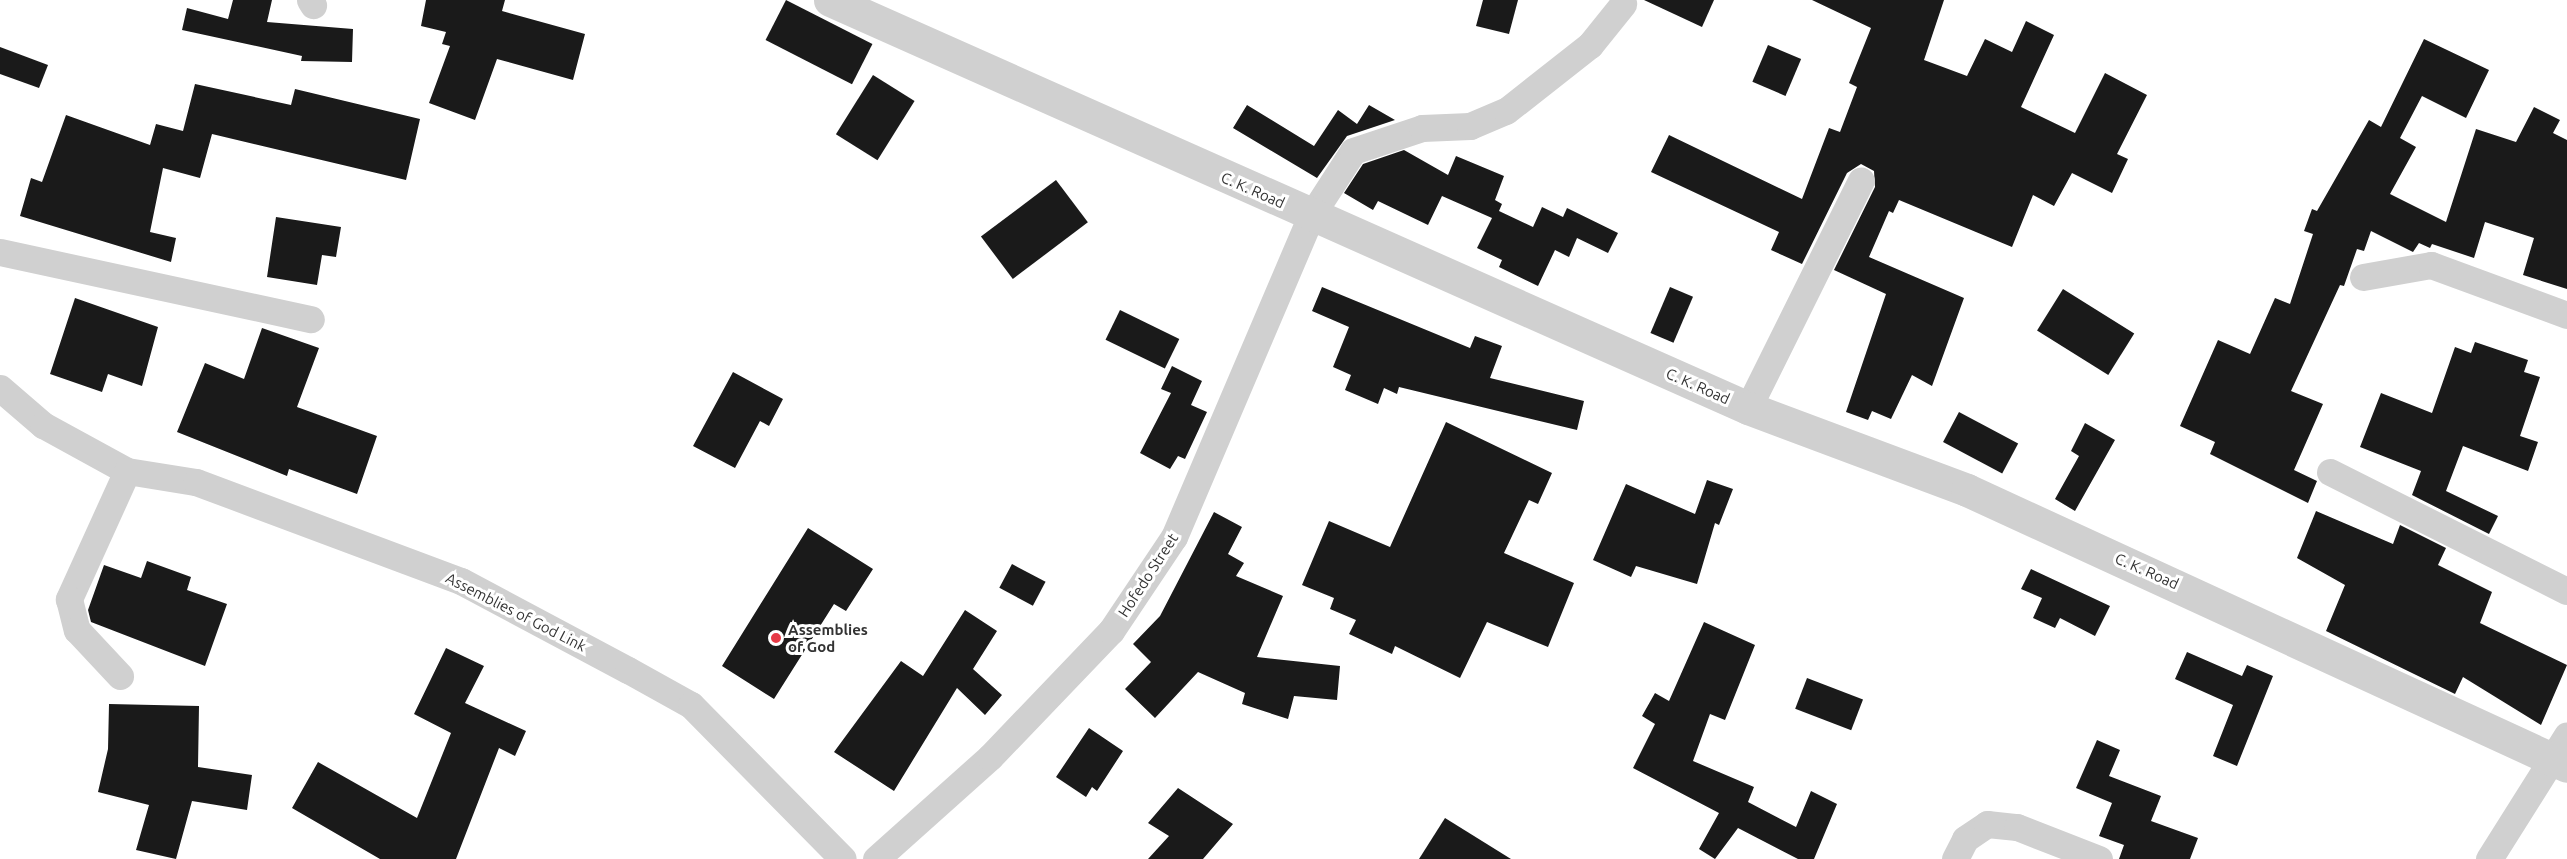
<!DOCTYPE html>
<style>
body{margin:0}
#map{position:relative;width:2567px;height:859px;overflow:hidden;background:#fff;font-family:Ubuntu,sans-serif}
div>[style]{position:absolute}
[style*='--x']{left:calc(var(--x)*1px);top:calc(var(--y)*1px);width:calc(var(--w)*1px);rotate:calc(var(--a)*1deg)}
.building>*{inset:0;background:#1a1a1a;transform-origin:0 0}
.minor>*{height:27px;margin:-13.5px;padding:0 13.5px;transform-origin:13.5px;border-radius:13.5px;background:#d0d0d0}
.tertiary>*{height:33px;margin:-16.5px;padding:0 16.5px;transform-origin:16.5px;border-radius:16.5px;background:#d0d0d0}
.dots>*{width:16px;height:16px;translate:-50% -50%;box-sizing:border-box;border:3px solid #fff;border-radius:50%}
span{translate:-50% -50%;white-space:nowrap;text-align:center;line-height:1.15;-webkit-text-stroke:6px #fff;paint-order:stroke}
.street-label{font-size:15px;color:#333}
.poi-label{font-size:15px;color:#333;font-weight:700}
.left{translate:0 -50%;text-align:left}
</style>
<div id="map">
<div class="building">
<i style="clip-path:polygon(233px 0,272px 0,267px 22px,353px 29px,352px 62px,301px 61px,302px 56px,182px 30px,187px 8px,228px 19px)"></i>
<i style="clip-path:polygon(426px 0,505px 0,502px 11px,585px 34px,573px 80px,497px 59px,475px 120px,429px 103px,450px 46px,442px 44px,446px 32px,421px 26px)"></i>
<i style="left:786px;top:0;width:97px;height:45px;rotate:27deg"></i>
<i style="clip-path:polygon(1483px 0,1518px 0,1509px 34px,1476px 26px)"></i>
<i style="clip-path:polygon(1644px 0,1714px 0,1702px 27px)"></i>
<i style="clip-path:polygon(1812px 0,1944px 0,1924px 60px,1967px 76px,1985px 39px,2012px 52px,2026px 21px,2054px 35px,2021px 107px,2075px 133px,2105px 73px,2147px 95px,2117px 154px,2128px 159px,2112px 193px,2072px 173px,2054px 206px,2033px 195px,2012px 247px,1899px 200px,1893px 213px,1889px 211px,1869px 257px,1964px 298px,1932px 386px,1912px 375px,1891px 419px,1872px 411px,1868px 420px,1846px 412px,1886px 294px,1834px 270px,1875px 187px,1874px 171px,1861px 164px,1847px 173px,1802px 264px,1771px 250px,1779px 232px,1651px 172px,1669px 135px,1802px 199px,1829px 128px,1840px 132px,1857px 87px,1849px 83px,1871px 28px)"></i>
<i style="clip-path:polygon(2424px 39px,2489px 70px,2466px 118px,2422px 96px,2400px 138px,2416px 147px,2390px 194px,2446px 222px,2476px 129px,2516px 142px,2534px 107px,2560px 120px,2553px 133px,2567px 140px,2567px 289px,2523px 275px,2534px 238px,2485px 222px,2474px 258px,2432px 244px,2430px 248px,2419px 243px,2413px 252px,2371px 231px,2364px 251px,2357px 249px,2344px 286px,2340px 285px,2291px 391px,2323px 404px,2294px 470px,2317px 481px,2308px 503px,2210px 454px,2215px 442px,2180px 426px,2218px 340px,2250px 354px,2275px 298px,2290px 304px,2313px 234px,2304px 231px,2312px 209px,2317px 211px,2369px 120px,2381px 127px)"></i>
<i style="left:1768px;top:45px;width:36px;height:40px;rotate:23deg"></i>
<i style="clip-path:polygon(0 47px,48px 65px,39px 88px,0 74px)"></i>
<i style="left:873px;top:75px;width:49px;height:70px;rotate:32deg"></i>
<i style="clip-path:polygon(195px 84px,291px 105px,295px 89px,420px 119px,406px 180px,212px 134px,200px 178px,163px 168px,150px 232px,176px 238px,171px 262px,20px 216px,31px 178px,42px 182px,66px 115px,150px 145px,156px 124px,183px 131px)"></i>
<i style="clip-path:polygon(1247px 105px,1314px 146px,1338px 110px,1357px 124px,1369px 105px,1395px 120px,1347px 136px,1317px 178px,1233px 128px)"></i>
<i style="clip-path:polygon(1404px 150px,1448px 175px,1456px 156px,1504px 176px,1495px 200px,1502px 204px,1499px 211px,1533px 227px,1542px 207px,1563px 217px,1567px 208px,1618px 233px,1608px 253px,1577px 238px,1569px 257px,1555px 250px,1538px 286px,1499px 267px,1502px 260px,1477px 248px,1492px 218px,1442px 196px,1428px 225px,1378px 201px,1373px 210px,1344px 193px,1363px 164px)"></i>
<i style="left:1056px;top:180px;width:53px;height:94px;rotate:53deg"></i>
<i style="clip-path:polygon(276px 217px,341px 227px,336px 257px,322px 255px,317px 285px,267px 277px)"></i>
<i style="clip-path:polygon(1322px 287px,1470px 348px,1475px 336px,1502px 346px,1490px 378px,1584px 401px,1577px 430px,1399px 387px,1397px 394px,1384px 388px,1378px 404px,1345px 390px,1351px 375px,1333px 367px,1349px 327px,1312px 311px)"></i>
<i style="left:1670px;top:287px;width:25px;height:50px;rotate:23deg"></i>
<i style="left:2063px;top:289px;width:84px;height:49px;rotate:32deg"></i>
<i style="clip-path:polygon(75px 298px,158px 327px,142px 386px,108px 374px,102px 392px,50px 374px)"></i>
<i style="left:1120px;top:310px;width:66px;height:33px;rotate:26deg"></i>
<i style="clip-path:polygon(262px 328px,319px 348px,297px 407px,377px 436px,357px 494px,289px 469px,287px 476px,177px 432px,205px 363px,244px 379px)"></i>
<i style="clip-path:polygon(2475px 342px,2528px 360px,2524px 372px,2540px 377px,2520px 436px,2538px 442px,2528px 471px,2463px 446px,2446px 491px,2498px 516px,2489px 534px,2412px 495px,2421px 471px,2360px 447px,2381px 393px,2432px 413px,2455px 347px,2471px 353px)"></i>
<i style="clip-path:polygon(1172px 366px,1202px 381px,1191px 405px,1207px 412px,1185px 459px,1178px 456px,1170px 469px,1140px 453px,1171px 393px,1161px 389px)"></i>
<i style="clip-path:polygon(733px 372px,783px 399px,769px 426px,760px 421px,735px 468px,693px 446px)"></i>
<i style="left:1959px;top:412px;width:67px;height:34px;rotate:28deg"></i>
<i style="clip-path:polygon(1446px 422px,1552px 473px,1538px 504px,1529px 500px,1504px 553px,1574px 583px,1548px 647px,1487px 622px,1460px 678px,1395px 646px,1392px 654px,1349px 634px,1356px 620px,1330px 609px,1334px 598px,1302px 585px,1329px 521px,1390px 547px)"></i>
<i style="clip-path:polygon(2085px 423px,2115px 440px,2075px 511px,2055px 499px,2079px 456px,2071px 451px)"></i>
<i style="clip-path:polygon(1707px 480px,1733px 489px,1719px 525px,1715px 523px,1697px 584px,1636px 566px,1631px 577px,1593px 560px,1626px 484px,1695px 514px)"></i>
<i style="clip-path:polygon(2316px 511px,2393px 544px,2400px 525px,2446px 548px,2438px 565px,2492px 592px,2480px 623px,2567px 665px,2541px 725px,2463px 677px,2455px 694px,2326px 631px,2345px 585px,2297px 558px)"></i>
<i style="clip-path:polygon(1214px 512px,1242px 527px,1228px 554px,1244px 563px,1236px 576px,1283px 596px,1257px 657px,1340px 666px,1337px 700px,1294px 696px,1288px 719px,1242px 704px,1245px 693px,1198px 672px,1155px 718px,1125px 689px,1151px 662px,1133px 644px,1160px 616px)"></i>
<i style="clip-path:polygon(808px 528px,873px 569px,846px 611px,834px 604px,774px 699px,722px 666px)"></i>
<i style="clip-path:polygon(147px 561px,191px 577px,187px 590px,227px 604px,205px 666px,91px 622px,88px 610px,104px 565px,141px 578px)"></i>
<i style="left:1012px;top:564px;width:38px;height:27px;rotate:28deg"></i>
<i style="clip-path:polygon(2031px 569px,2110px 606px,2095px 636px,2060px 618px,2055px 628px,2033px 618px,2042px 598px,2021px 589px)"></i>
<i style="clip-path:polygon(965px 610px,997px 631px,973px 669px,1002px 695px,985px 715px,957px 688px,894px 791px,834px 752px,901px 661px,923px 676px)"></i>
<i style="clip-path:polygon(1704px 622px,1755px 645px,1725px 720px,1710px 714px,1693px 761px,1754px 787px,1748px 802px,1796px 827px,1811px 791px,1837px 804px,1814px 859px,1798px 859px,1738px 828px,1715px 859px,1699px 849px,1719px 813px,1633px 768px,1655px 724px,1642px 716px,1655px 693px,1669px 701px)"></i>
<i style="clip-path:polygon(446px 648px,484px 666px,465px 703px,526px 731px,515px 756px,499px 748px,456px 859px,380px 859px,292px 808px,318px 762px,417px 818px,451px 733px,414px 714px)"></i>
<i style="clip-path:polygon(2187px 652px,2242px 676px,2247px 665px,2273px 676px,2237px 766px,2213px 756px,2233px 705px,2175px 679px)"></i>
<i style="left:1807px;top:678px;width:60px;height:33px;rotate:21deg"></i>
<i style="clip-path:polygon(109px 704px,199px 706px,198px 767px,252px 775px,247px 810px,192px 801px,176px 859px,136px 850px,149px 805px,98px 792px,108px 749px)"></i>
<i style="clip-path:polygon(1089px 728px,1123px 751px,1097px 791px,1092px 787px,1086px 797px,1056px 777px)"></i>
<i style="clip-path:polygon(2097px 740px,2120px 750px,2109px 776px,2161px 796px,2151px 821px,2198px 838px,2190px 859px,2119px 859px,2124px 845px,2099px 836px,2112px 803px,2076px 788px)"></i>
<i style="clip-path:polygon(1178px 788px,1233px 824px,1203px 859px,1148px 859px,1169px 836px,1148px 823px)"></i>
<i style="clip-path:polygon(1445px 818px,1511px 859px,1419px 859px)"></i>
</div>
<div class="minor">
<i style="--x:310;--y:0;--w:6;--a:59"></i>
<i style="--x:0;--y:252;--w:318;--a:12.2"></i>
<i style="--x:2363;--y:277;--w:69;--a:-10"></i>
<i style="--x:2431;--y:265;--w:145;--a:20.2"></i>
<i style="--x:0;--y:388;--w:57;--a:40.7"></i>
<i style="--x:43;--y:425;--w:96;--a:28.7"></i>
<i style="--x:127;--y:471;--w:141;--a:114.4"></i>
<i style="--x:69;--y:599;--w:32;--a:76"></i>
<i style="--x:77;--y:630;--w:63;--a:46.9"></i>
<i style="--x:1748;--y:408;--w:254;--a:-63.6"></i>
<i style="--x:127;--y:471;--w:70;--a:9.1"></i>
<i style="--x:196;--y:482;--w:283;--a:20.5"></i>
<i style="--x:461;--y:581;--w:189;--a:28.1"></i>
<i style="--x:628;--y:670;--w:72;--a:29.1"></i>
<i style="--x:691;--y:705;--w:216;--a:45.4"></i>
<i style="--x:2330;--y:472;--w:265;--a:26.7"></i>
<i style="--x:876;--y:859;--w:153;--a:-41.8"></i>
<i style="--x:990;--y:757;--w:175;--a:-46.2"></i>
<i style="--x:1111;--y:631;--w:113;--a:-56.2"></i>
<i style="--x:1174;--y:537;--w:349;--a:-66.9"></i>
<i style="--x:1311;--y:216;--w:77;--a:-57.1"></i>
<i style="--x:1353;--y:151;--w:73;--a:-18.4"></i>
<i style="--x:1422;--y:128;--w:48;--a:-2.4"></i>
<i style="--x:1470;--y:126;--w:39;--a:-23"></i>
<i style="--x:1506;--y:111;--w:107;--a:-38.2"></i>
<i style="--x:1590;--y:45;--w:53;--a:-51.2"></i>
<i style="--x:1955;--y:859;--w:22;--a:-63"></i>
<i style="--x:1965;--y:839;--w:27;--a:-34"></i>
<i style="--x:1987;--y:824;--w:30;--a:6"></i>
<i style="--x:2017;--y:827;--w:88;--a:21.3"></i>
<i style="--x:2489;--y:859;--w:146;--a:-57.8"></i>
</div>
<div class="tertiary">
<i style="--x:830;--y:0;--w:1005;--a:23.96"></i>
<i style="--x:1748;--y:408;--w:234;--a:20.5"></i>
<i style="--x:1967;--y:490;--w:660;--a:24.7"></i>
</div>
<div class="dots">
<i style="left:776px;top:638px;background:#e63946"></i>
</div>
<div class="street-label">
<span style="left:1253px;top:190px;rotate:24deg">C. K. Road</span>
<span style="left:1698px;top:386px;rotate:24deg">C. K. Road</span>
<span style="left:2147px;top:571px;rotate:24deg">C. K. Road</span>
<span style="left:1148px;top:575px;rotate:-57deg">Hofedo Street</span>
<span style="left:516px;top:612px;rotate:27deg">Assemblies of God Link</span>
</div>
<div class="poi-label">
<span class="left" style="left:788px;top:638px">Assemblies<br>of God</span>
</div>
</div>
